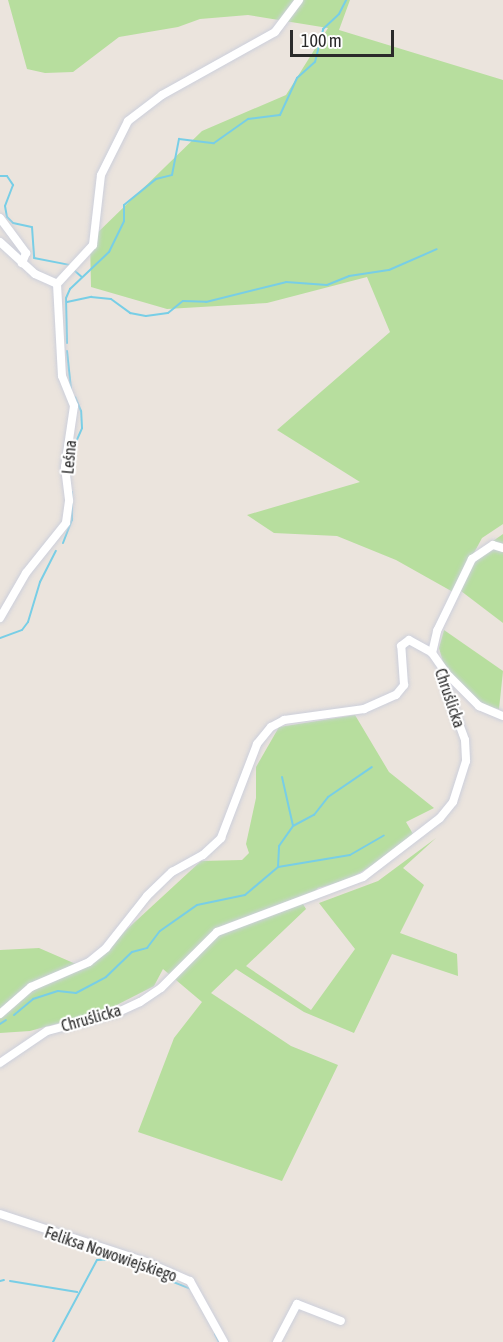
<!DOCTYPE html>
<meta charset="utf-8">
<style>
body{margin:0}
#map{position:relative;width:503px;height:1342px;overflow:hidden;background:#ebe4dd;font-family:"Asap Condensed",sans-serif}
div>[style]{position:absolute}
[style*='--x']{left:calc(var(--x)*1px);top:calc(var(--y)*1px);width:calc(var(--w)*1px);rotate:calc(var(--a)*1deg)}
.green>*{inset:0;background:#b7de9e}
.stream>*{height:2px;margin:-1px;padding:0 1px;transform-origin:1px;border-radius:1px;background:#78cee6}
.roads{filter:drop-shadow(0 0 2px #cccfdb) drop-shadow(0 0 2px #cccfdb)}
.minor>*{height:8px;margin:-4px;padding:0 4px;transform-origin:4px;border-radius:4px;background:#fff}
span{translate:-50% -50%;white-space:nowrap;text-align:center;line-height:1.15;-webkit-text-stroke:4.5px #fff;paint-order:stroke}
.street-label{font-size:16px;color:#2a2a2a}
.scale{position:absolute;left:290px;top:30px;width:104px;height:27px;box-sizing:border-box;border:3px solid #2a2a2a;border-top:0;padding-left:8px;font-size:18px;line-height:21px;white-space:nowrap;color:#2a2a2a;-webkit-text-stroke:4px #fff;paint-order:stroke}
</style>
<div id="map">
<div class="green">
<i style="clip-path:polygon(8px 0,350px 0,339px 30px,503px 80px,503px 524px,482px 538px,453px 592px,396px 560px,337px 536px,274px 533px,247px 515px,360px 482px,277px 430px,390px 332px,367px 277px,267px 303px,167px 309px,91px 287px,90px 240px,202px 131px,286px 95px,328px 28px,248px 15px,200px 19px,178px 27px,119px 37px,73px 72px,45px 73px,27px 69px)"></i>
<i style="clip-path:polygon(503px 534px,503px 623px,461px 591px,472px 564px,486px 546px)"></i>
<i style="clip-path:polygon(444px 630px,503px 671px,499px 709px,484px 706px,461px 686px,443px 662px,439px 648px)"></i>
<i style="clip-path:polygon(355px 715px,389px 772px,434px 808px,406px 822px,413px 834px,381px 860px,348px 880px,318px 888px,303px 904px,306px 909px,246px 966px,311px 1010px,355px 949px,319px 903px,378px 881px,436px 838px,403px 868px,424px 885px,400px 933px,457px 954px,458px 976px,392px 954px,354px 1033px,304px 1012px,236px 969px,211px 993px,291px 1046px,338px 1065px,282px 1181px,138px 1132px,174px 1038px,202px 1002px,163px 969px,154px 986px,107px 1010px,30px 1031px,0 1033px,0 950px,39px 948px,85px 968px,201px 861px,242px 860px,249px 853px,246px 844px,256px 798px,256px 767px,279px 727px)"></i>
</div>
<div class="stream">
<i style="--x:0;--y:176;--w:7;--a:0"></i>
<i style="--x:7;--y:176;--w:11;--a:56"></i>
<i style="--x:13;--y:185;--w:22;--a:111"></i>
<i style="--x:5;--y:206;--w:11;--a:80"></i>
<i style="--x:7;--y:217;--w:8;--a:45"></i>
<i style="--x:13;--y:223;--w:19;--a:12"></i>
<i style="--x:32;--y:227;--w:31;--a:86"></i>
<i style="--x:34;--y:258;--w:36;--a:11"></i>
<i style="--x:75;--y:271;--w:9;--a:41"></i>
<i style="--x:67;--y:302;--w:25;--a:-12"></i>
<i style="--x:91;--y:297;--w:20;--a:6"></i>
<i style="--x:111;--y:299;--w:24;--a:36"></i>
<i style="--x:130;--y:313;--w:16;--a:11"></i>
<i style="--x:146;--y:316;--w:22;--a:-8"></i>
<i style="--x:168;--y:313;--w:19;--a:-39"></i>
<i style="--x:183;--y:301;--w:23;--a:2"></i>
<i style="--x:206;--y:302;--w:82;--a:-14"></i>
<i style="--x:286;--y:282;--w:41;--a:4.2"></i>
<i style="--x:327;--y:285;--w:24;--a:-22"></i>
<i style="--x:349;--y:276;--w:40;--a:-8.5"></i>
<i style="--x:389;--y:270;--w:52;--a:-23.6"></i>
<i style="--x:67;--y:343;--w:45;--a:-91.3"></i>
<i style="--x:66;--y:298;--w:10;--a:-66"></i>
<i style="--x:70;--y:289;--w:54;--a:-43.5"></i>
<i style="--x:109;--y:252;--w:34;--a:-64"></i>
<i style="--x:124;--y:221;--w:16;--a:-90"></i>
<i style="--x:124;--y:205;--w:41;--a:-39.1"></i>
<i style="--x:156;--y:179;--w:16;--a:-14"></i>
<i style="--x:172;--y:175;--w:37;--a:-79"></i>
<i style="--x:179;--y:139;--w:35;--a:7"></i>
<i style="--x:214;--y:143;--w:42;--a:-35.2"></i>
<i style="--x:248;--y:119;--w:32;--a:-7"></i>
<i style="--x:280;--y:115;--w:41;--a:-65.3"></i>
<i style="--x:297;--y:78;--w:24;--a:-42"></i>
<i style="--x:315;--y:62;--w:34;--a:-76"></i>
<i style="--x:323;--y:29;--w:22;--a:-43"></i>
<i style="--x:339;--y:14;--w:16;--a:-63"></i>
<i style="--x:67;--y:351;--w:38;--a:84"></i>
<i style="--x:69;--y:471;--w:18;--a:-84"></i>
<i style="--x:71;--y:453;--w:27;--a:-66"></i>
<i style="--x:82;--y:428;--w:17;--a:-93"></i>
<i style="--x:81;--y:411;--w:15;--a:-113"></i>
<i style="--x:63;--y:543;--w:25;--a:-69"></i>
<i style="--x:72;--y:520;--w:28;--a:-90"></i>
<i style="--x:0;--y:638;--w:23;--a:-20"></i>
<i style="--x:22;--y:630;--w:10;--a:-53"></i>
<i style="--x:28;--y:622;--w:42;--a:-73.3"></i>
<i style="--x:40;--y:582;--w:35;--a:-63"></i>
<i style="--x:282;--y:777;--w:50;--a:77.3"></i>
<i style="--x:278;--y:867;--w:73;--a:-9.5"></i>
<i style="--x:350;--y:855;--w:39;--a:-30"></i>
<i style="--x:14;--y:1015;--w:25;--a:-40"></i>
<i style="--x:33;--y:999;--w:26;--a:-18"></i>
<i style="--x:58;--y:991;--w:18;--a:6"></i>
<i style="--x:76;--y:993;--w:34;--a:-28"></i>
<i style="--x:106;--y:977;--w:36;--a:-44"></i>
<i style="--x:132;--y:952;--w:16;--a:-15"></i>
<i style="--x:147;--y:948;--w:21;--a:-53"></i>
<i style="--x:160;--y:931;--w:45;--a:-35.1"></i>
<i style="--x:197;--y:905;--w:49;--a:-11.8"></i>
<i style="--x:245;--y:895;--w:43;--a:-40.3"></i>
<i style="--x:278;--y:867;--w:21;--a:-87"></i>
<i style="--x:279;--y:846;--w:24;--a:-55"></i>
<i style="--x:293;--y:826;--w:24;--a:-28"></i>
<i style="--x:314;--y:815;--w:23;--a:-52"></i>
<i style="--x:328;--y:797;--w:53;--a:-34.3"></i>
<i style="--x:0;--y:1024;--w:7;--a:-34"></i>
<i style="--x:0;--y:1281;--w:4;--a:-14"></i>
<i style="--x:10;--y:1281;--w:68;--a:9.3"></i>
<i style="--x:215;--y:1334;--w:9;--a:63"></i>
<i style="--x:53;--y:1342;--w:93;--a:-61.8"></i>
<i style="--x:97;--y:1260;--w:19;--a:-3"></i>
<i style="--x:116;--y:1259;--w:81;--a:21.8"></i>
</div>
<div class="roads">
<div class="minor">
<i style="--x:0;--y:218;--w:44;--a:53.4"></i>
<i style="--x:26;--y:253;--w:11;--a:112"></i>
<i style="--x:0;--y:242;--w:47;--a:42.4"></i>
<i style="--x:35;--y:274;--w:24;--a:24"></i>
<i style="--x:57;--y:284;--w:92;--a:86.9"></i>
<i style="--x:62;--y:376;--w:32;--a:68"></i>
<i style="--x:74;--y:406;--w:62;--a:98.4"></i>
<i style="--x:65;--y:467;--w:34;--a:83"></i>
<i style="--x:69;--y:501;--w:22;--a:98"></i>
<i style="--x:66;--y:523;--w:64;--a:128.7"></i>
<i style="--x:26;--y:573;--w:52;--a:120"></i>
<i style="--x:57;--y:284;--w:53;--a:-47.3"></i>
<i style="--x:93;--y:245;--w:70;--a:-83.5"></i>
<i style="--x:101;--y:175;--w:60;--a:-63.4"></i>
<i style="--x:128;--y:121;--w:43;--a:-37.4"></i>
<i style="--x:162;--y:95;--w:129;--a:-29.1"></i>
<i style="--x:275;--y:32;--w:40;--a:-53"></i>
<i style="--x:432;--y:653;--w:23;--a:-77"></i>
<i style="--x:437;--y:631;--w:80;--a:-64.1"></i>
<i style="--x:472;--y:559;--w:25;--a:-34"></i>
<i style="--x:493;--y:545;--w:10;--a:17"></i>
<i style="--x:446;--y:673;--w:47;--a:45"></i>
<i style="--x:479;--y:706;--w:26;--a:23"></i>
<i style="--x:0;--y:1014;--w:41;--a:-41.1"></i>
<i style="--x:31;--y:987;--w:63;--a:-23.3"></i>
<i style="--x:89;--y:962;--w:22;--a:-39"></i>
<i style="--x:106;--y:948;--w:66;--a:-51.7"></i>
<i style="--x:147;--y:896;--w:35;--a:-44"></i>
<i style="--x:172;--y:872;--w:35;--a:-29"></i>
<i style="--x:203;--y:855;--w:25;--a:-43"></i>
<i style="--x:221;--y:838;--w:101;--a:-69"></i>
<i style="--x:257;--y:744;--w:22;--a:-51"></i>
<i style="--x:271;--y:727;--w:15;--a:-28"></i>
<i style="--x:284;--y:720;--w:81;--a:-7.8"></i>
<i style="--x:364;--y:709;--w:35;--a:-24"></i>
<i style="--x:396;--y:695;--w:13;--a:-51"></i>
<i style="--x:404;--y:685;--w:39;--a:-94"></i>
<i style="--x:401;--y:646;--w:10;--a:-37"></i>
<i style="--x:409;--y:640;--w:26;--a:29"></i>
<i style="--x:432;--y:653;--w:24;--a:55"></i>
<i style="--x:446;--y:673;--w:15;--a:90"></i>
<i style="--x:446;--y:688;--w:55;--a:69.9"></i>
<i style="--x:465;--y:740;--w:21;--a:87"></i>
<i style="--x:466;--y:761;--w:43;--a:107.6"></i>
<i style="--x:453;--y:802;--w:21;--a:129"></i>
<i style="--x:440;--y:818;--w:97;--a:142.5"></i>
<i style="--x:363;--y:877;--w:156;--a:159.4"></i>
<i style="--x:217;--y:932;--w:79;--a:135"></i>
<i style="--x:161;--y:988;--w:25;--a:146"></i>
<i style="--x:140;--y:1002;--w:23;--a:155"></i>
<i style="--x:119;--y:1012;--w:74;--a:165.2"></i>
<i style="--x:47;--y:1031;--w:57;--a:145.8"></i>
<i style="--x:0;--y:1214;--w:154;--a:18.2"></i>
<i style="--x:146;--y:1262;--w:48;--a:23.4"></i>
<i style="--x:190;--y:1281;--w:70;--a:60.9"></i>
<i style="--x:277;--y:1342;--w:43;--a:-62.2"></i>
<i style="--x:297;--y:1304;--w:47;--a:21.1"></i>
</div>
</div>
<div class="street-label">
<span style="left:69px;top:457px;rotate:-85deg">Leśna</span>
<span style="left:450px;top:698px;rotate:71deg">Chruślicka</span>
<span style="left:91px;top:1018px;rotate:-16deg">Chruślicka</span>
<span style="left:111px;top:1254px;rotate:19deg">Feliksa Nowowiejskiego</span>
</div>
<div class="scale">100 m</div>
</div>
